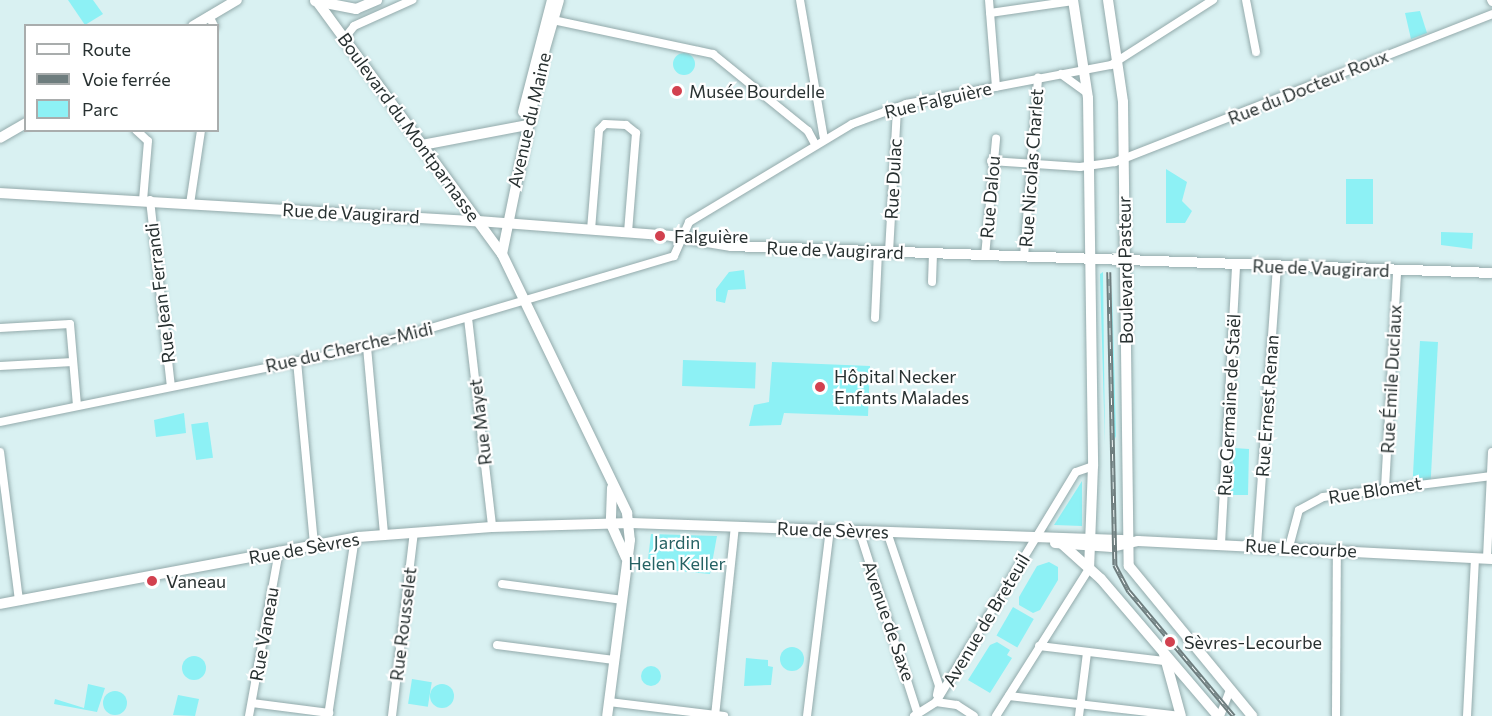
<!DOCTYPE html>
<meta charset="utf-8">
<style>
body{margin:0}
#map{position:relative;width:1492px;height:716px;overflow:hidden;background:#d9f1f2;font-family:Commissioner,sans-serif}
div>[style]{position:absolute}
[style*='--x']{left:calc(var(--x)*1px);top:calc(var(--y)*1px);width:calc(var(--w)*1px);rotate:calc(var(--a)*1deg)}
.green>*{inset:0;background:#8df1f5;transform-origin:0 0}
.round{border-radius:50%}
.roads{filter:drop-shadow(0 0 2px #93aaab) drop-shadow(0 0 2px #93aaab)}
.minor>*{height:8px;margin:-4px;padding:0 4px;transform-origin:4px;border-radius:4px;background:#fff}
.major>*{height:10px;margin:-5px;padding:0 5px;transform-origin:5px;border-radius:5px;background:#fff}
.rail>*{height:4.5px;margin-top:-2.25px;transform-origin:0;background:repeating-linear-gradient(90deg,#fff 0 7px,#6e7d7e 0 14px);box-sizing:border-box;border-block:2px solid #6e7d7e}
.dots>*{width:16px;height:16px;translate:-50% -50%;box-sizing:border-box;border:3px solid #fff;border-radius:50%}
span{translate:-50% -50%;white-space:nowrap;text-align:center;line-height:1.15;-webkit-text-stroke:4.5px #fff;paint-order:stroke}
.street-label{font-size:18px;color:#283131}
.poi-label{font-size:18px;color:#283131}
.left{translate:0 -50%;text-align:left}
.park-label{font-size:18px;color:#266264}
.legend{position:absolute;left:24px;top:24px;width:195px;height:108px;box-sizing:border-box;background:#fff;border:2px solid #a9adad;margin:0;padding:8px 10px;list-style:none;font-size:18px;color:#283131}
.legend li{display:flex;align-items:center;gap:12px;height:30px}
.legend b{width:30px;border:2px solid #a9adad}
</style>
<div id="map">
<div class="green">
<i style="clip-path:polygon(68px 0,93px 0,103px 14px,85px 25px)"></i>
<i style="clip-path:polygon(1420px 11px,1427px 33px,1411px 39px,1405px 13px)"></i>
<i class="round" style="left:673px;top:53px;width:22px;height:22px"></i>
<i style="clip-path:polygon(1166px 169px,1187px 182px,1182px 201px,1192px 211px,1185px 223px,1166px 223px)"></i>
<i style="left:1346px;top:179px;width:27px;height:45px"></i>
<i style="clip-path:polygon(1441px 232px,1473px 233px,1472px 249px,1441px 245px)"></i>
<i style="clip-path:polygon(744px 270px,746px 289px,728px 290px,725px 303px,716px 301px,716px 289px,729px 272px)"></i>
<i style="clip-path:polygon(1103px 272px,1105px 445px,1100px 274px)"></i>
<i style="clip-path:polygon(1112px 284px,1116px 436px,1113px 444px)"></i>
<i style="left:1420px;top:341px;width:18px;height:139px;rotate:3deg"></i>
<i style="left:683px;top:360px;width:73px;height:26px;rotate:2deg"></i>
<i style="clip-path:polygon(772px 362px,870px 366px,868px 416px,784px 413px,781px 425px,749px 426px,754px 405px,769px 402px)"></i>
<i style="clip-path:polygon(184px 413px,186px 433px,156px 437px,154px 420px)"></i>
<i style="left:208px;top:422px;width:36px;height:17px;rotate:82deg"></i>
<i style="clip-path:polygon(1234px 448px,1249px 449px,1248px 495px,1230px 495px)"></i>
<i style="clip-path:polygon(1082px 481px,1082px 526px,1054px 525px)"></i>
<i style="clip-path:polygon(651px 534px,717px 536px,710px 574px,647px 568px)"></i>
<i style="clip-path:polygon(1049px 562px,1058px 567px,1058px 580px,1040px 610px,1033px 613px,1019px 605px,1019px 597px,1037px 566px)"></i>
<i style="left:1013px;top:607px;width:24px;height:33px;rotate:30deg"></i>
<i style="clip-path:polygon(997px 642px,1010px 650px,1007px 655px,1012px 658px,990px 693px,968px 680px,990px 645px)"></i>
<i class="round" style="left:780px;top:647px;width:24px;height:24px"></i>
<i class="round" style="left:182px;top:656px;width:24px;height:24px"></i>
<i style="clip-path:polygon(746px 658px,768px 660px,768px 666px,773px 667px,771px 685px,744px 686px)"></i>
<i class="round" style="left:641px;top:666px;width:20px;height:20px"></i>
<i style="left:412px;top:679px;width:20px;height:25px;rotate:9deg"></i>
<i class="round" style="left:430px;top:684px;width:24px;height:24px"></i>
<i style="clip-path:polygon(88px 684px,105px 688px,97px 712px,54px 704px,55px 699px,84px 708px)"></i>
<i class="round" style="left:103px;top:691px;width:24px;height:24px"></i>
<i style="clip-path:polygon(178px 695px,199px 699px,195px 716px,173px 715px)"></i>
</div>
<div class="roads">
<div class="minor">
<i style="--x:800;--y:0;--w:141;--a:80.2"></i>
<i style="--x:989;--y:0;--w:87;--a:85.4"></i>
<i style="--x:1246;--y:0;--w:53;--a:79.1"></i>
<i style="--x:1491;--y:0;--w:2;--a:63"></i>
<i style="--x:990;--y:13;--w:84;--a:-8.2"></i>
<i style="--x:209;--y:16;--w:11;--a:63"></i>
<i style="--x:553;--y:20;--w:164;--a:12"></i>
<i style="--x:713;--y:54;--w:122;--a:39"></i>
<i style="--x:808;--y:131;--w:15;--a:62"></i>
<i style="--x:344;--y:39;--w:16;--a:-52"></i>
<i style="--x:354;--y:26;--w:64;--a:-24.1"></i>
<i style="--x:1061;--y:74;--w:32;--a:36"></i>
<i style="--x:136;--y:130;--w:16;--a:43"></i>
<i style="--x:148;--y:141;--w:59;--a:94.8"></i>
<i style="--x:991;--y:161;--w:89;--a:3.9"></i>
<i style="--x:1080;--y:167;--w:35;--a:-8"></i>
<i style="--x:1115;--y:162;--w:405;--a:-21.4"></i>
<i style="--x:150;--y:200;--w:187;--a:83.6"></i>
<i style="--x:190;--y:204;--w:75;--a:-81.5"></i>
<i style="--x:591;--y:230;--w:100;--a:-85.4"></i>
<i style="--x:599;--y:130;--w:8;--a:-45"></i>
<i style="--x:605;--y:124;--w:21;--a:3"></i>
<i style="--x:626;--y:125;--w:13;--a:39"></i>
<i style="--x:636;--y:133;--w:100;--a:94.6"></i>
<i style="--x:889;--y:252;--w:145;--a:-86.8"></i>
<i style="--x:985;--y:256;--w:118;--a:-84.6"></i>
<i style="--x:1024;--y:257;--w:180;--a:-85.5"></i>
<i style="--x:932;--y:282;--w:28;--a:-88"></i>
<i style="--x:468;--y:318;--w:210;--a:83.4"></i>
<i style="--x:875;--y:318;--w:67;--a:-87.4"></i>
<i style="--x:0;--y:328;--w:70;--a:-3.3"></i>
<i style="--x:70;--y:324;--w:81;--a:85.1"></i>
<i style="--x:367;--y:347;--w:188;--a:84.8"></i>
<i style="--x:297;--y:361;--w:185;--a:84.7"></i>
<i style="--x:0;--y:366;--w:73;--a:-3.1"></i>
<i style="--x:0;--y:422;--w:375;--a:-11.5"></i>
<i style="--x:367;--y:347;--w:320;--a:-16.5"></i>
<i style="--x:674;--y:256;--w:37;--a:-66"></i>
<i style="--x:689;--y:222;--w:190;--a:-31"></i>
<i style="--x:852;--y:124;--w:58;--a:-20.3"></i>
<i style="--x:906;--y:104;--w:209;--a:-10.8"></i>
<i style="--x:1111;--y:65;--w:121;--a:-32.5"></i>
<i style="--x:0;--y:452;--w:150;--a:82.7"></i>
<i style="--x:1385;--y:488;--w:218;--a:-86.8"></i>
<i style="--x:859;--y:530;--w:191;--a:72.3"></i>
<i style="--x:887;--y:532;--w:163;--a:71.3"></i>
<i style="--x:939;--y:686;--w:9;--a:103"></i>
<i style="--x:1221;--y:544;--w:279;--a:-86.9"></i>
<i style="--x:1257;--y:545;--w:280;--a:-85.9"></i>
<i style="--x:1289;--y:547;--w:38;--a:-75"></i>
<i style="--x:1299;--y:510;--w:27;--a:-28"></i>
<i style="--x:1323;--y:497;--w:170;--a:-7.1"></i>
<i style="--x:1487;--y:558;--w:106;--a:-87.3"></i>
<i style="--x:502;--y:584;--w:122;--a:7.5"></i>
<i style="--x:497;--y:645;--w:118;--a:7.3"></i>
<i style="--x:1039;--y:646;--w:126;--a:6.8"></i>
<i style="--x:1009;--y:696;--w:173;--a:6.6"></i>
<i style="--x:609;--y:702;--w:116;--a:6.9"></i>
<i style="--x:936;--y:702;--w:269;--a:-58.7"></i>
<i style="--x:1076;--y:472;--w:18;--a:-19"></i>
<i style="--x:252;--y:703;--w:78;--a:7.4"></i>
<i style="--x:249;--y:716;--w:168;--a:-79.7"></i>
<i style="--x:328;--y:716;--w:180;--a:-81.4"></i>
<i style="--x:392;--y:716;--w:185;--a:-83.2"></i>
<i style="--x:715;--y:716;--w:190;--a:-84"></i>
<i style="--x:807;--y:716;--w:187;--a:-83"></i>
<i style="--x:914;--y:716;--w:26;--a:-32"></i>
<i style="--x:936;--y:702;--w:21;--a:8"></i>
<i style="--x:957;--y:705;--w:20;--a:33"></i>
<i style="--x:996;--y:716;--w:174;--a:-57.7"></i>
<i style="--x:1079;--y:716;--w:64;--a:-82.8"></i>
<i style="--x:1220;--y:716;--w:28;--a:-69"></i>
<i style="--x:1336;--y:716;--w:166;--a:-89.7"></i>
<i style="--x:1467;--y:716;--w:158;--a:-87.1"></i>
</div>
<div class="major">
<i style="--x:316;--y:0;--w:315;--a:53.8"></i>
<i style="--x:502;--y:254;--w:288;--a:64.2"></i>
<i style="--x:627;--y:513;--w:27;--a:84"></i>
<i style="--x:630;--y:540;--w:177;--a:97.4"></i>
<i style="--x:1073;--y:0;--w:99;--a:81.3"></i>
<i style="--x:1088;--y:98;--w:368;--a:89.2"></i>
<i style="--x:1093;--y:466;--w:103;--a:92.2"></i>
<i style="--x:1108;--y:0;--w:103;--a:81.6"></i>
<i style="--x:1123;--y:102;--w:464;--a:89.3"></i>
<i style="--x:1129;--y:566;--w:194;--a:50.6"></i>
<i style="--x:315;--y:1;--w:42;--a:11"></i>
<i style="--x:356;--y:9;--w:23;--a:-23"></i>
<i style="--x:193;--y:26;--w:51;--a:-30.6"></i>
<i style="--x:523;--y:112;--w:116;--a:-75.5"></i>
<i style="--x:0;--y:138;--w:30;--a:-30"></i>
<i style="--x:422;--y:145;--w:108;--a:-10.7"></i>
<i style="--x:0;--y:193;--w:479;--a:3.4"></i>
<i style="--x:478;--y:221;--w:194;--a:4.4"></i>
<i style="--x:671;--y:236;--w:61;--a:9.5"></i>
<i style="--x:731;--y:246;--w:761;--a:2.03"></i>
<i style="--x:502;--y:254;--w:199;--a:-78.4"></i>
<i style="--x:542;--y:59;--w:61;--a:-73.9"></i>
<i style="--x:612;--y:488;--w:36;--a:92"></i>
<i style="--x:611;--y:524;--w:37;--a:66"></i>
<i style="--x:1055;--y:543;--w:57;--a:4"></i>
<i style="--x:1112;--y:547;--w:27;--a:-13"></i>
<i style="--x:1138;--y:541;--w:354;--a:2.9"></i>
<i style="--x:1062;--y:544;--w:52;--a:41.9"></i>
<i style="--x:1101;--y:579;--w:180;--a:49.5"></i>
<i style="--x:0;--y:604;--w:364;--a:-10.6"></i>
<i style="--x:358;--y:537;--w:134;--a:-4.3"></i>
<i style="--x:492;--y:527;--w:139;--a:-1.6"></i>
<i style="--x:631;--y:523;--w:497;--a:2"></i>
<i style="--x:1164;--y:654;--w:64;--a:74.7"></i>
</div>
</div>
<div class="rail">
<i style="--x:1109;--y:272;--w:293;--a:88.8"></i>
<i style="--x:1115;--y:565;--w:30;--a:62"></i>
<i style="--x:1129;--y:591;--w:163;--a:50"></i>
</div>
<div class="dots">
<i style="left:677px;top:91px;background:#d2414f"></i>
<i style="left:660px;top:236px;background:#d2414f"></i>
<i style="left:820px;top:387px;background:#d2414f"></i>
<i style="left:152px;top:581px;background:#d2414f"></i>
<i style="left:1170px;top:642px;background:#d2414f"></i>
</div>
<div class="street-label">
<span style="left:1308px;top:87px;rotate:-22deg">Rue du Docteur Roux</span>
<span style="left:938px;top:100px;rotate:-13deg">Rue Falguière</span>
<span style="left:529px;top:120px;rotate:-77deg">Avenue du Maine</span>
<span style="left:409px;top:127px;rotate:54deg">Boulevard du Montparnasse</span>
<span style="left:1031px;top:168px;rotate:-86deg">Rue Nicolas Charlet</span>
<span style="left:893px;top:179px;rotate:-87deg">Rue Dulac</span>
<span style="left:990px;top:197px;rotate:-85deg">Rue Dalou</span>
<span style="left:351px;top:213px;rotate:3deg">Rue de Vaugirard</span>
<span style="left:835px;top:250px;rotate:2deg">Rue de Vaugirard</span>
<span style="left:1321px;top:268px;rotate:2deg">Rue de Vaugirard</span>
<span style="left:1125px;top:270px;rotate:-91deg">Boulevard Pasteur</span>
<span style="left:160px;top:293px;rotate:-97deg">Rue Jean Ferrandi</span>
<span style="left:349px;top:347px;rotate:-13deg">Rue du Cherche-Midi</span>
<span style="left:1391px;top:379px;rotate:-87deg">Rue Émile Duclaux</span>
<span style="left:1229px;top:405px;rotate:-87deg">Rue Germaine de Staël</span>
<span style="left:1267px;top:406px;rotate:-86deg">Rue Ernest Renan</span>
<span style="left:480px;top:422px;rotate:-97deg">Rue Mayet</span>
<span style="left:1375px;top:490px;rotate:-9deg">Rue Blomet</span>
<span style="left:833px;top:530px;rotate:2deg">Rue de Sèvres</span>
<span style="left:304px;top:548px;rotate:-10deg">Rue de Sèvres</span>
<span style="left:1301px;top:548px;rotate:3deg">Rue Lecourbe</span>
<span style="left:986px;top:620px;rotate:-59deg">Avenue de Breteuil</span>
<span style="left:889px;top:621px;rotate:71deg">Avenue de Saxe</span>
<span style="left:403px;top:624px;rotate:-83deg">Rue Rousselet</span>
<span style="left:264px;top:634px;rotate:-80deg">Rue Vaneau</span>
</div>
<div class="poi-label">
<span class="left" style="left:689px;top:91px">Musée Bourdelle</span>
<span class="left" style="left:674px;top:236px">Falguière</span>
<span class="left" style="left:834px;top:387px">Hôpital Necker<br>Enfants Malades</span>
<span class="left" style="left:166px;top:581px">Vaneau</span>
<span class="left" style="left:1184px;top:642px">Sèvres-Lecourbe</span>
</div>
<div class="park-label">
<span style="left:677px;top:553px">Jardin<br>Helen Keller</span>
</div>
<ul class="legend">
<li><b style="height:8px;background:#fff"></b>Route</li>
<li><b style="height:8px;background:#6e7d7e"></b>Voie ferrée</li>
<li><b style="height:16px;background:#8df1f5"></b>Parc</li>
</ul>
</div>
